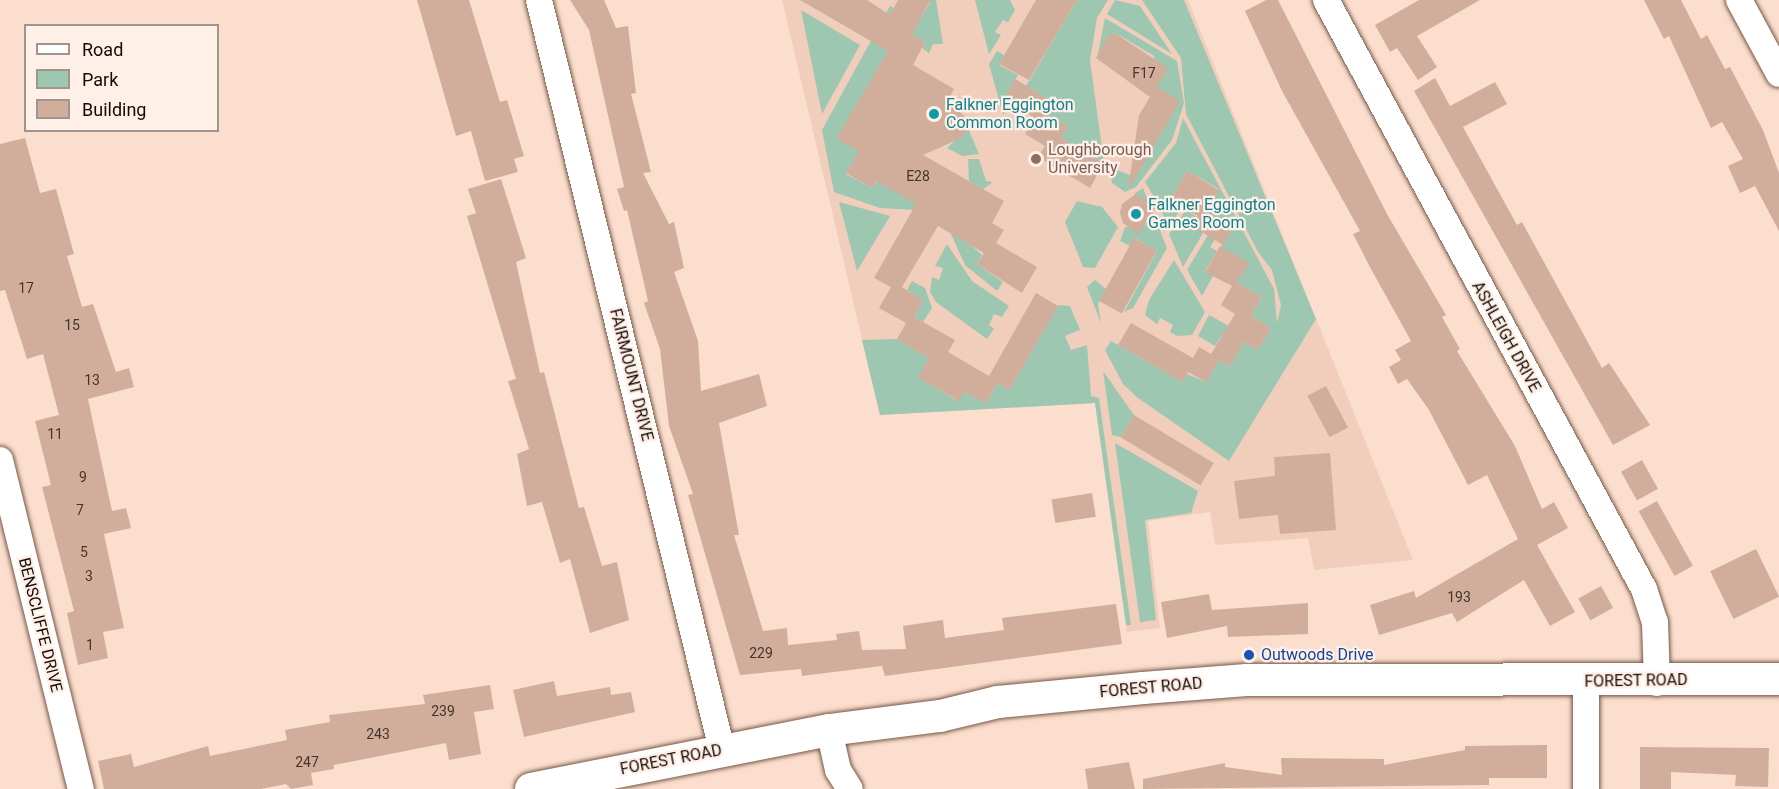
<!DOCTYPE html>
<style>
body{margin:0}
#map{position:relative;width:1779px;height:789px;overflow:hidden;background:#fcdece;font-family:Roboto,sans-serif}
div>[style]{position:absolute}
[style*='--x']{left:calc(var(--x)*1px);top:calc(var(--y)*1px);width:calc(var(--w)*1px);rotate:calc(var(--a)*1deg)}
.built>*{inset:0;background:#f0cebb}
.green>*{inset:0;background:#9dc7b1}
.building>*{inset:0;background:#d1ae9b;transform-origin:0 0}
.roads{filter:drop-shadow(0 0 2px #775847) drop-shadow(0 0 2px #775847)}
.minor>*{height:26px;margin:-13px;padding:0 13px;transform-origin:13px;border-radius:13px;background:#fff}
.tertiary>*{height:32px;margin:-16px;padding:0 16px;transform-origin:16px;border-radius:16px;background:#fff}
.dots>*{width:16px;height:16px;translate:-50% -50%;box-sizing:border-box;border:3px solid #feefe7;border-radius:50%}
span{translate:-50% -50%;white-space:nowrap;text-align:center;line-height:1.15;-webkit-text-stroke:4.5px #feefe7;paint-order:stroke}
.number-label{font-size:14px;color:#45332a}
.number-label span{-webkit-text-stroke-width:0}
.culture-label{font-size:16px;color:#0d838f}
.left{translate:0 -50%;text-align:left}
.education-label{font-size:16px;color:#785e54}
.street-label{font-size:16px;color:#160a05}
.transit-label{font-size:16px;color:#164399}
.legend{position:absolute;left:24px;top:24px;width:195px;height:108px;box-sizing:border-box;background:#feefe7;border:2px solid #a1938d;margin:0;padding:8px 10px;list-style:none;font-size:18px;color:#160a05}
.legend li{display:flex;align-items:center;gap:12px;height:30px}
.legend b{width:30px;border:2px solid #a1938d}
</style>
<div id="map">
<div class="built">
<i style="clip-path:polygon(782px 0,1188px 0,1413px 560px,1314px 570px,1308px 538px,1215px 545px,1210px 512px,1148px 521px,1160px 628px,1127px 632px,1095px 403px,880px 415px)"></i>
</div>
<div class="green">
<i style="clip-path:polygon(926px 0,936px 0,943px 44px,933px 44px,929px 53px,922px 48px,925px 42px,908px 32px,918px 23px,930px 3px)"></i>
<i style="clip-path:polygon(975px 0,1010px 0,1015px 10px,1008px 22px,1003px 20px,995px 32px,1001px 35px,989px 54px)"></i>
<i style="clip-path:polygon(1077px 0,1108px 0,1097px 18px,1090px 60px,1104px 163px,1061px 138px,1067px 127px,1049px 116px,1056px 104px,1026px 86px)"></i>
<i style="clip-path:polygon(1115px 0,1140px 6px,1172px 54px,1107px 14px)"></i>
<i style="clip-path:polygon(1142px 0,1184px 0,1316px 319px,1229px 461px,1138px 398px,1123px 384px,1105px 350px,1111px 341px,1182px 382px,1187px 374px,1206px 382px,1219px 360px,1230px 366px,1244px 342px,1258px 350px,1271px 328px,1251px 316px,1262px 297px,1237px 283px,1221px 247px,1233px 227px,1206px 212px,1219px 189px,1187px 171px,1170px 201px,1182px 207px,1167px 230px,1162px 210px,1145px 182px,1176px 143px,1183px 118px,1274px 289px,1277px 323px,1281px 305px,1272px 270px,1258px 252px,1186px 114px,1181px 58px)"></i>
<i style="clip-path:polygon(890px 6px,894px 8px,886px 22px,900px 30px,859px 151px,846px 174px,872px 188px,879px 177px,903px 184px,982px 255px,977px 264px,1003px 282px,997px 291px,965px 265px,946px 223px,930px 211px,880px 208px,834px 192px,822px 130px)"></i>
<i style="clip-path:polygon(801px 10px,860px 45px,822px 114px)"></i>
<i style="clip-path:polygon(1105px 18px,1177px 61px,1184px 103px,1172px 140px,1136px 187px,1125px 192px,1112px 183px,1109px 167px,1135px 177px,1157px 87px,1154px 56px,1119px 35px,1098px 54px)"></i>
<i style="clip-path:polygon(997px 51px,1004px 55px,999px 65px,1018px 75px,1004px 99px,1011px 103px,1003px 115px,989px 64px)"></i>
<i style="clip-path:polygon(968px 128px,979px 154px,962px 156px,947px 148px)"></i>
<i style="clip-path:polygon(968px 159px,979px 159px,986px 181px,993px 182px,983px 189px,969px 181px)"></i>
<i style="clip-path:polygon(1143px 188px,1167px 248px,1133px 308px,1124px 312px,1157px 251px,1135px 238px,1130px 246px,1120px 241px,1125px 227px,1141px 228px,1152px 217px,1152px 211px,1134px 194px)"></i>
<i style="clip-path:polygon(1077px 201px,1102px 207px,1118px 227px,1095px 268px,1083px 267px,1065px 222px)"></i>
<i style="clip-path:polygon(839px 202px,890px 216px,857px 271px)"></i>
<i style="clip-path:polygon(1186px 210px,1197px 217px,1203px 233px,1183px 267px,1169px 234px)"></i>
<i style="clip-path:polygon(1208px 235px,1215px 239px,1210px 247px,1217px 251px,1205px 271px,1213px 276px,1202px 296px,1187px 270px)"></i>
<i style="clip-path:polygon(947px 244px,972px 281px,1009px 306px,1002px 317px,994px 314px,989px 325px,994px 329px,987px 339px,936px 302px,930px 292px,932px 277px,939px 280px,943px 268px,935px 266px)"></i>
<i style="clip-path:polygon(1174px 260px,1205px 312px,1192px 335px,1177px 336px,1170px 332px,1173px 325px,1160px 318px,1157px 324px,1145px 315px,1149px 300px)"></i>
<i style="clip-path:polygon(1095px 280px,1106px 289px,1098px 304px,1101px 323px,1087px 287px)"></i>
<i style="clip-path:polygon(912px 281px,925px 288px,932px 308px,923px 322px,914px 317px,923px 300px,907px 290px)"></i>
<i style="clip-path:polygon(1058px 305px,1070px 306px,1080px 330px,1065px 336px,1071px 350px,1087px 345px,1091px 396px,1099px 398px,1131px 625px,1126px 625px,1095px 403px,880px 415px,862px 340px,897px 339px,929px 358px,919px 378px,958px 401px,964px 392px,986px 403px,997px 383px,1009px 390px)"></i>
<i style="clip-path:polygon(1209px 315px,1240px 332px,1236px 340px,1224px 332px,1215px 346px,1198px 336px)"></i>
<i style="clip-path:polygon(1103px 371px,1134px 415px,1121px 437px,1112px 435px)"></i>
<i style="clip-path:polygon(1115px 443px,1198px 491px,1191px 513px,1145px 520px,1156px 620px,1140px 622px)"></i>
</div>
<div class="building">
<i style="clip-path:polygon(417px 0,469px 0,500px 102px,507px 100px,524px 156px,514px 159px,518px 172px,485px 181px,471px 131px,456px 136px)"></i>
<i style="clip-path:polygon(570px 0,604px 0,616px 28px,628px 26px,636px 93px,631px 94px,651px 172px,643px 173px,669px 224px,674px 222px,684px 268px,674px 272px,698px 341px,701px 391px,759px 374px,767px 406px,719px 423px,739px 535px,734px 535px,763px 631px,787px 628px,788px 645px,837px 640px,836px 634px,859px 631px,862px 650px,906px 649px,903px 626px,943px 620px,945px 638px,1004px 630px,1002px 618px,1116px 604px,1122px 644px,885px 676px,882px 666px,802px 676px,801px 669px,740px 675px,688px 495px,693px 494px,669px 426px,660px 349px,644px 303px,648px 301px,627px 210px,624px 211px,617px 189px,624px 187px,589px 30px)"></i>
<i style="clip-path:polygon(800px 0,867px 0,890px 15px,898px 0,931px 0,912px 34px,925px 42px,913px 65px,954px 89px,948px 101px,965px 117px,968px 128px,961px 138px,923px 155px,1004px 201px,992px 223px,1004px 230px,996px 243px,1037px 267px,1022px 293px,977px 264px,984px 253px,938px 226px,902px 287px,923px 300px,914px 317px,955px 340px,948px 352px,989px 376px,1036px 293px,1058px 306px,1009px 390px,997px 383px,986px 403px,964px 392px,959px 401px,918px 378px,929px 358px,897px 339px,906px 323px,879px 308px,891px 287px,874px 278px,916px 204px,876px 181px,872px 188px,846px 173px,859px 151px,836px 139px,888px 51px)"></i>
<i style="clip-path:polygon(1036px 0,1077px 0,1029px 80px,999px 64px)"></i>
<i style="clip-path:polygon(1266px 0,1278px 0,1387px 214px,1446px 315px,1442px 317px,1460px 349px,1457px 351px,1515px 446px,1542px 509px,1554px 502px,1568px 528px,1537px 545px,1575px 612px,1550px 626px,1524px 580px,1457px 622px,1452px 613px,1379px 635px,1370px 605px,1414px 591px,1416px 598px,1518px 539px,1487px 475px,1468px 485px,1429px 410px,1407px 379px,1398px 384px,1389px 367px,1401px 360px,1395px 350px,1411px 341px,1371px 269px,1353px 234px,1360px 231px,1282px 91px,1245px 11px)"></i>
<i style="clip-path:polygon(1419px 0,1480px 0,1417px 36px,1437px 67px,1418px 80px,1397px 48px,1390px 52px,1375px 25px)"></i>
<i style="clip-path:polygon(1644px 0,1681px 0,1701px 39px,1707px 35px,1725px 69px,1730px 67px,1763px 130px,1779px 173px,1779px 231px,1755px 186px,1740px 193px,1728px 166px,1743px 159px,1722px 122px,1711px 128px,1669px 36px,1664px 39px)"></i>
<i style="clip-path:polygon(1109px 34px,1118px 35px,1168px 68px,1157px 87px,1180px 101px,1128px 190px,1139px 115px,1150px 97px,1096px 58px)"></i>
<i style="clip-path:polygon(1435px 78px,1450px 106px,1495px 82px,1507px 104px,1463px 127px,1517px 225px,1522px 222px,1602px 368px,1609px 363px,1650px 425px,1613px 445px,1414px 91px)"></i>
<i style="clip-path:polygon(1015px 79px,1056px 104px,1049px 116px,1068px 127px,1061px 138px,1104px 163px,1090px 188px,1038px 157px,1045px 146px,1025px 134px,1035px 118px,1004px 99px)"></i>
<i style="clip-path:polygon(25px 138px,40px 193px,56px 189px,74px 254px,67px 256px,82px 307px,93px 304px,116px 372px,129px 368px,134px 387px,88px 399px,112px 511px,126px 508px,131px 528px,104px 534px,124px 628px,103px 632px,108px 658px,78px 665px,67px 613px,74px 611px,42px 487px,51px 485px,35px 421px,59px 415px,43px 354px,27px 359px,5px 290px,0 291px,0 144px)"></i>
<i style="clip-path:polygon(1187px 171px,1219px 190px,1206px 212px,1233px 228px,1223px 245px,1192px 226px,1198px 216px,1170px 201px)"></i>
<i style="clip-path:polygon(501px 179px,526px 258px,516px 262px,540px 373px,544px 372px,579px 508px,584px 507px,602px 566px,617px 562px,629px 620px,590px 633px,570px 559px,560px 563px,542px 502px,527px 506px,517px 454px,529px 449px,508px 381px,516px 379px,467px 216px,476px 213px,468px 189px)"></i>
<i style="clip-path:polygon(1136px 194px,1156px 207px,1138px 234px,1123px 223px,1120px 213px,1122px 204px)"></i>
<i style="left:1134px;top:238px;width:26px;height:72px;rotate:29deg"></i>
<i style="clip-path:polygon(1220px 246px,1249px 263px,1237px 283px,1262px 297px,1251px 316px,1271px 328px,1258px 350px,1244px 342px,1230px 366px,1219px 360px,1206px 382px,1188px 372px,1182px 382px,1118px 345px,1131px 323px,1193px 358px,1199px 347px,1211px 354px,1235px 314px,1221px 305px,1232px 286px,1205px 272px)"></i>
<i style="left:1326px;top:386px;width:47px;height:21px;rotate:62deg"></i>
<i style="left:1134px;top:415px;width:93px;height:26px;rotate:31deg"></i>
<i style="clip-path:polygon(1330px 453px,1336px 530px,1280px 534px,1278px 515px,1239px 519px,1234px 481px,1275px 476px,1274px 457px)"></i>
<i style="left:1642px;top:460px;width:33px;height:24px;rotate:61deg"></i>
<i style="left:1092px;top:493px;width:24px;height:41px;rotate:81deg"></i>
<i style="left:1657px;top:501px;width:74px;height:21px;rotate:61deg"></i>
<i style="left:1756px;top:549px;width:53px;height:51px;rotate:64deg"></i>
<i style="left:1601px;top:586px;width:25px;height:26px;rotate:61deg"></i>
<i style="clip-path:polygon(1209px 594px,1212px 610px,1308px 603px,1308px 634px,1228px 637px,1227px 626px,1167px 638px,1161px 602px)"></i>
<i style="clip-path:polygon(554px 681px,557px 696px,610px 687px,611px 695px,631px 692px,635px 712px,524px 737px,513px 690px)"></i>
<i style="clip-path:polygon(490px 685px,494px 709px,474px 712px,481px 754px,449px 760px,446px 743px,334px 765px,334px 769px,311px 773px,313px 785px,291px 789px,286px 784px,261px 789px,104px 789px,98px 761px,131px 754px,134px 767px,208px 746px,210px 756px,287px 740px,285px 730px,330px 722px,329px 715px,425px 704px,423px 695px)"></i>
<i style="clip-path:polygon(1547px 745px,1547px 778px,1489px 778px,1489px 785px,1143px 789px,1143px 779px,1225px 763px,1225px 767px,1282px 775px,1281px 758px,1384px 759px,1384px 765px,1465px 750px,1465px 746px)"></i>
<i style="clip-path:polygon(1640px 747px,1769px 748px,1768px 787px,1735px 786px,1736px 775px,1671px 772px,1671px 789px,1640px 789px)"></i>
<i style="clip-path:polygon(1129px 762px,1135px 789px,1088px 789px,1085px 769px)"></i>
</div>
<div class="roads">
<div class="minor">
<i style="--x:539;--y:0;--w:772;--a:76.29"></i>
<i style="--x:1326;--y:0;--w:669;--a:61.64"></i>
<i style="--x:1644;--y:589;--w:35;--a:72"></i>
<i style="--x:1655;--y:622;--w:61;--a:88.1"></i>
<i style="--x:1739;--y:0;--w:84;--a:61.6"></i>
<i style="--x:0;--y:460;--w:339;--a:76.2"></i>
<i style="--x:829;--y:730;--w:41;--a:77.3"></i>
<i style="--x:838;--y:770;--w:22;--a:58"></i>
<i style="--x:1586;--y:789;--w:107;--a:-90"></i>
</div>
<div class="tertiary">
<i style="--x:531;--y:789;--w:304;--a:-11.2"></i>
<i style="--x:829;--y:730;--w:112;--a:-7.2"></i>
<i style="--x:940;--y:716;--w:60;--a:-13.6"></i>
<i style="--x:998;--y:702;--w:146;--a:-5.5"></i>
<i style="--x:1143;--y:688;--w:104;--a:-4.4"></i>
<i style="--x:1247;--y:680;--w:532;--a:-0.11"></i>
</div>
</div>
<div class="dots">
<i style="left:934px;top:114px;background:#0f9aa8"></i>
<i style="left:1036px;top:159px;background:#8d6e63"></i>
<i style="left:1136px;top:214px;background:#0f9aa8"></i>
<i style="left:1249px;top:655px;background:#1a4fb4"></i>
</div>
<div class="number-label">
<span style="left:1144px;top:73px">F17</span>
<span style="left:918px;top:176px">E28</span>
<span style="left:26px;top:288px">17</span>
<span style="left:72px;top:325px">15</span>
<span style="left:92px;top:380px">13</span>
<span style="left:55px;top:434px">11</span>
<span style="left:83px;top:477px">9</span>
<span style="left:80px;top:510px">7</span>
<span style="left:84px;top:552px">5</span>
<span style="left:89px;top:576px">3</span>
<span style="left:1459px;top:597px">193</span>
<span style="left:90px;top:645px">1</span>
<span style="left:761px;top:653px">229</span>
<span style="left:443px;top:711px">239</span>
<span style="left:378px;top:734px">243</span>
<span style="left:307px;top:762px">247</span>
</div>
<div class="culture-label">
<span class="left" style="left:946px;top:114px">Falkner Eggington<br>Common Room</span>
<span class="left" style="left:1148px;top:214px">Falkner Eggington<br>Games Room</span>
</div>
<div class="education-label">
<span class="left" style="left:1048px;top:159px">Loughborough<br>University</span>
</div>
<div class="street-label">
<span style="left:1506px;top:337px;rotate:61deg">ASHLEIGH DRIVE</span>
<span style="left:631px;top:375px;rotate:76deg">FAIRMOUNT DRIVE</span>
<span style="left:40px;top:625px;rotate:76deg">BENSCLIFFE DRIVE</span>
<span style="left:1636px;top:681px;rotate:-1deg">FOREST ROAD</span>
<span style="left:1151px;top:688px;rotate:-5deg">FOREST ROAD</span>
<span style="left:671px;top:760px;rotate:-11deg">FOREST ROAD</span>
</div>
<div class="transit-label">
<span class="left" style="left:1261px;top:655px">Outwoods Drive</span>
</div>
<ul class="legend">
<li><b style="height:8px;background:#fff"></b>Road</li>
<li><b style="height:16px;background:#9dc7b1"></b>Park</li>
<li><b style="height:16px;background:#d1ae9b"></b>Building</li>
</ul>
</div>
